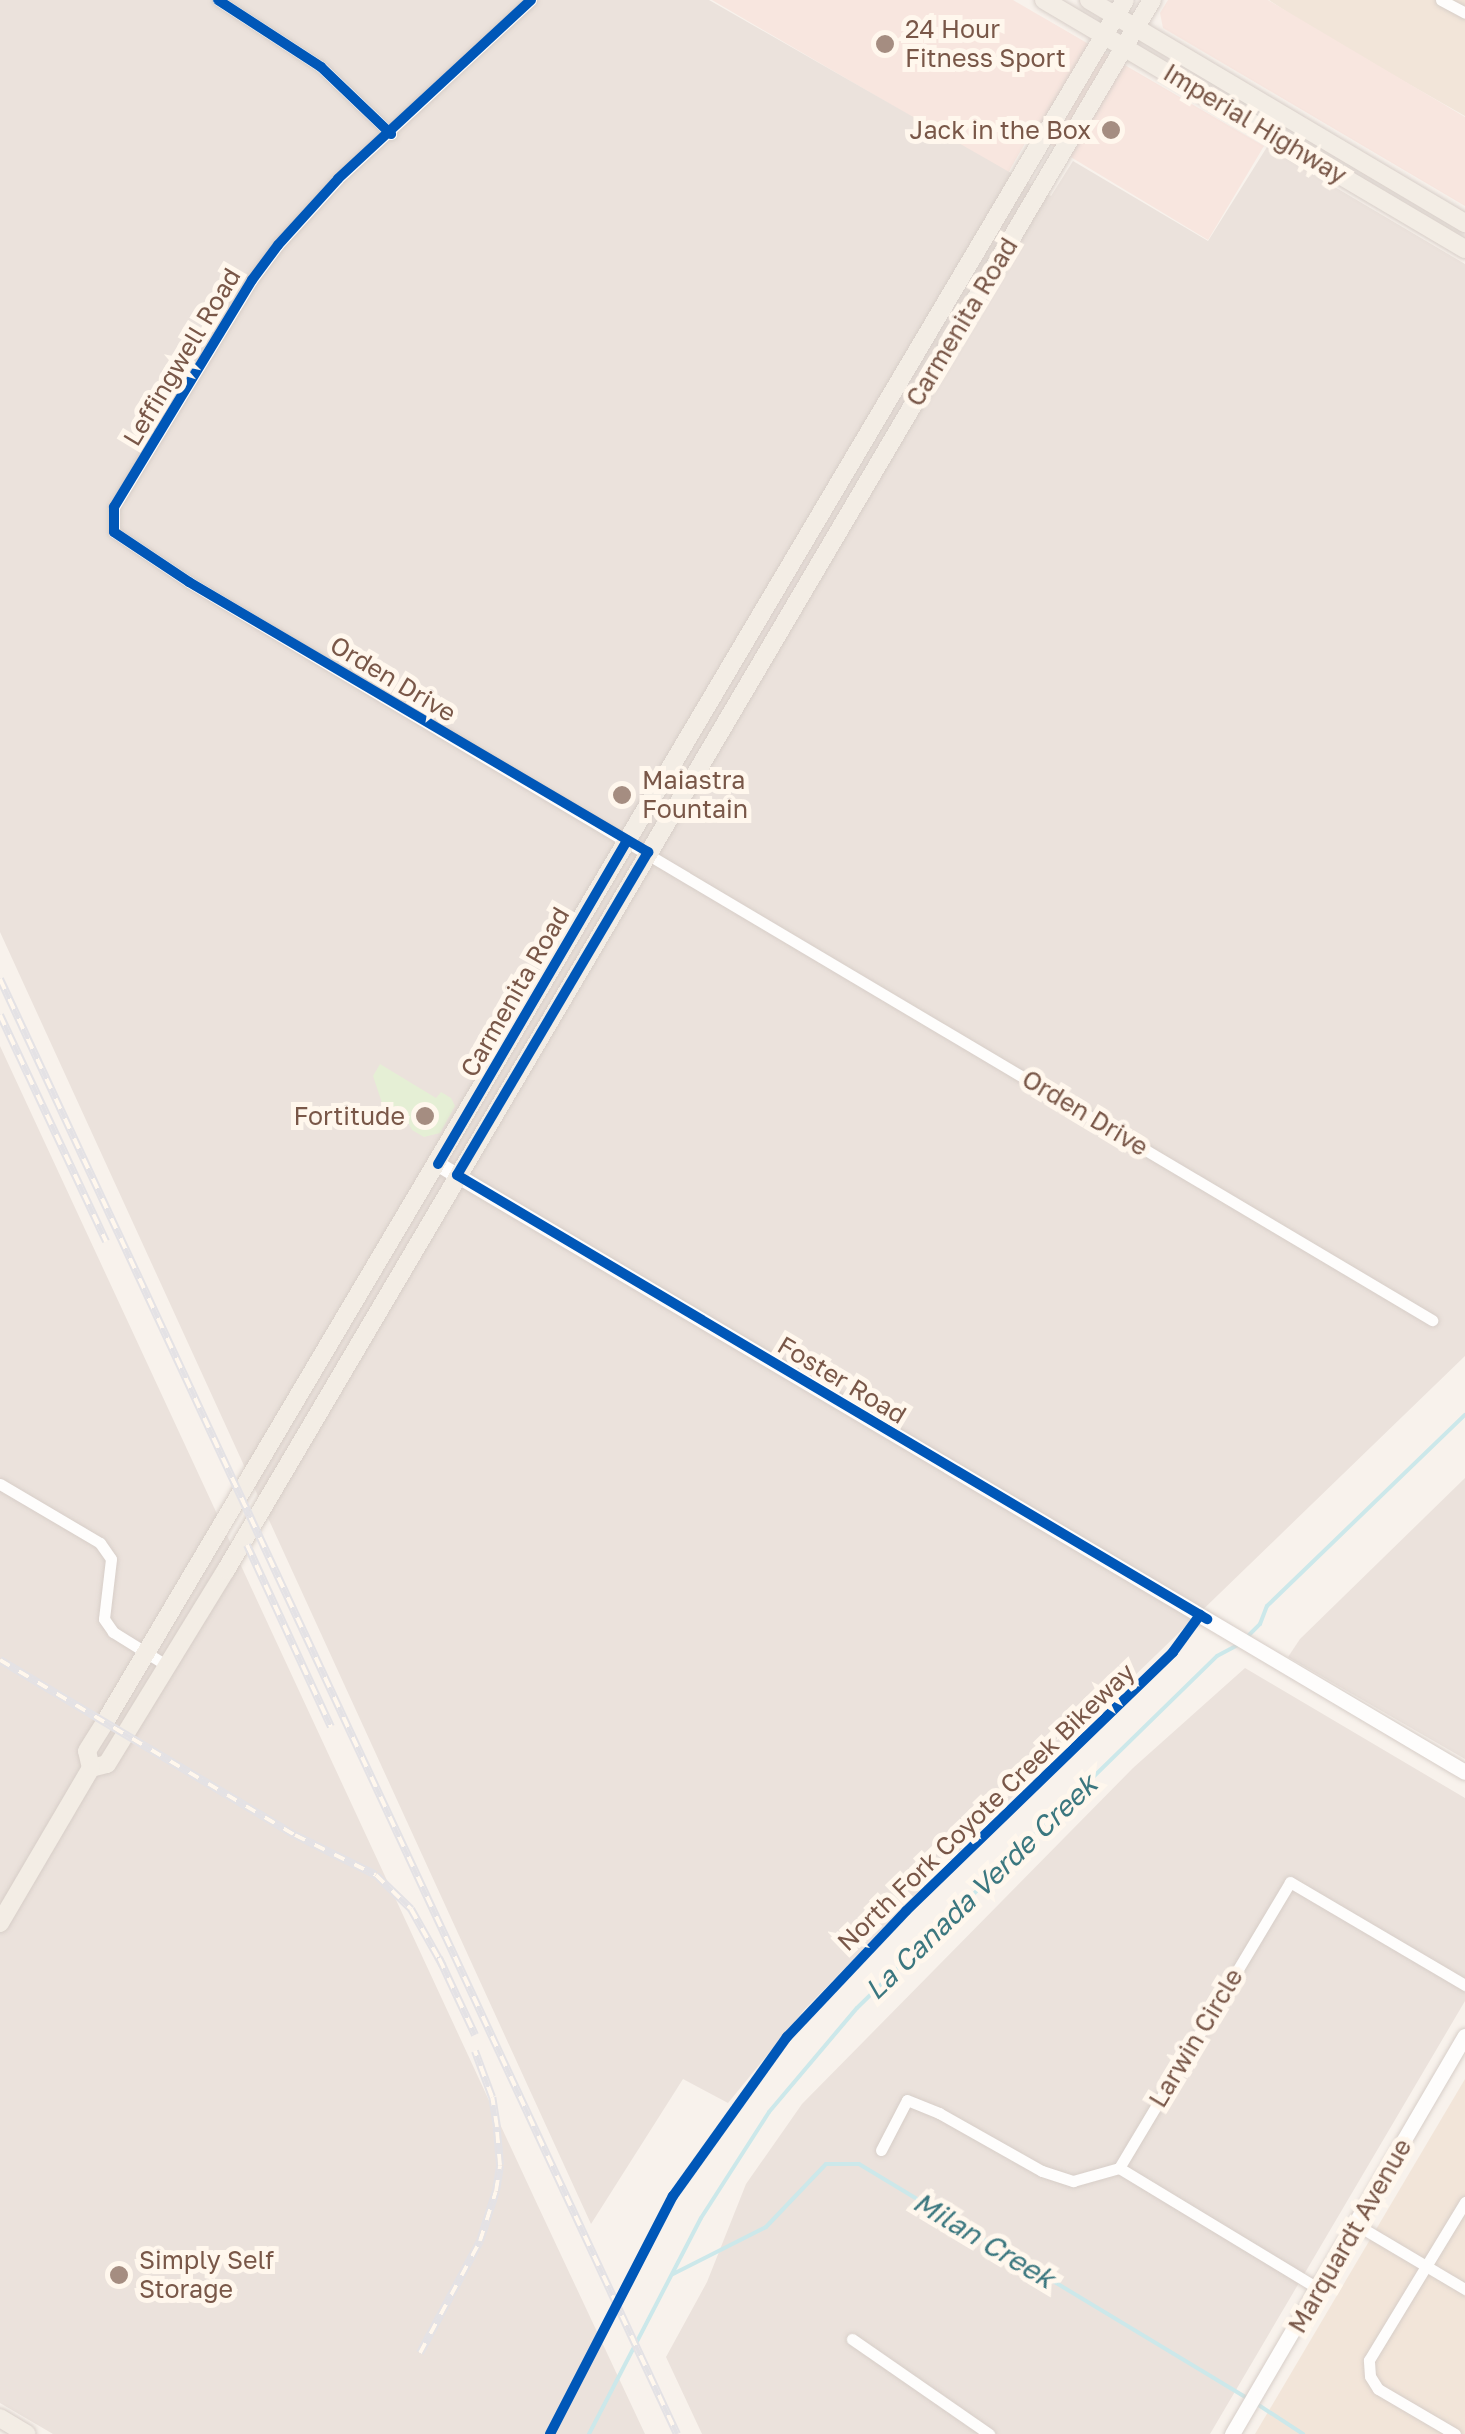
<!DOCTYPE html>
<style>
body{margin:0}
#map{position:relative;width:1465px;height:2434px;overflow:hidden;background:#f8f2ec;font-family:"Golos Text",sans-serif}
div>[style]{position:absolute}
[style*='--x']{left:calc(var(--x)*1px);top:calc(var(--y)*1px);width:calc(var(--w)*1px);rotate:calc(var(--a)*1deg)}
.residential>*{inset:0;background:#f2e5d9}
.commercial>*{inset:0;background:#f8e6df}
.industrial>*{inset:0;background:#ebe2dc}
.green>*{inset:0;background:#e5efd5}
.stream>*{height:4px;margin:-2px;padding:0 2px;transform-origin:2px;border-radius:2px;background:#cce8ea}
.roads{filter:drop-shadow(0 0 2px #d7cec8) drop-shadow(0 0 2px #d7cec8)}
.street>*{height:11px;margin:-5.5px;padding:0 5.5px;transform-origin:5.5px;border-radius:5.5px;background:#fefdfc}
.secondary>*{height:15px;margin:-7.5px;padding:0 7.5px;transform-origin:7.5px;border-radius:7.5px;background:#fefdfc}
.primary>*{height:18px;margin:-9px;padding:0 9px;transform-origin:9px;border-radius:9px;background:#f3ede5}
.rail>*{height:8px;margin-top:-4px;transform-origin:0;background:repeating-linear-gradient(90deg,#fff7ed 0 11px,#e4e2e5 0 22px);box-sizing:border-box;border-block:2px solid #e4e2e5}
.cycleway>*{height:10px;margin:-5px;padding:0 5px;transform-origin:5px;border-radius:5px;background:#0057b8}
.dots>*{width:28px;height:28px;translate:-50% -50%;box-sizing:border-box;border:5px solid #fff7ed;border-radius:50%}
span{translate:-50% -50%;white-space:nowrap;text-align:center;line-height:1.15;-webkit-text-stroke:10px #fff7ed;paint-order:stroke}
.poi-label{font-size:25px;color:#795748}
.left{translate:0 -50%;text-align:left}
.right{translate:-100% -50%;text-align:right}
.street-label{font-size:25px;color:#795748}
.water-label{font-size:28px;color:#3b777f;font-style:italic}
</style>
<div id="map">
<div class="residential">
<i style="clip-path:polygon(1269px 0,1465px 0,1465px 116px,1319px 33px)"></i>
<i style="clip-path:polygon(1465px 2079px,1465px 2434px,1255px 2434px)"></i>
</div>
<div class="commercial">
<i style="clip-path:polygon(712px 0,1013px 0,1264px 146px,1208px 240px,1031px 133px,1008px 173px)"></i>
<i style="clip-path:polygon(1168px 0,1268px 0,1465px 117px,1465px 206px,1163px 28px,1160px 13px)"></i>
</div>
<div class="industrial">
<i style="clip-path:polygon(0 0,709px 0,1051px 196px,1073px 161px,1208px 241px,1267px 147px,1465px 264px,1465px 1356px,1065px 1743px,805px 2009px,728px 2103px,683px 2079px,591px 2224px,0 932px)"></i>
<i style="clip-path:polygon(0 1046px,538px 2206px,645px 2434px,53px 2434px,0 2403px)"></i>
<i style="clip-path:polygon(1465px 1478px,1465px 1759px,1288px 1657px,1300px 1639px)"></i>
<i style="clip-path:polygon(1245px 1668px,1465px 1798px,1465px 2001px,1210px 2434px,702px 2434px,666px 2357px,707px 2282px,746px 2184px,802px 2104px,1133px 1768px)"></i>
</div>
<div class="green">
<i style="clip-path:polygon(380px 1064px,436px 1098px,441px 1092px,451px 1098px,455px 1106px,440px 1133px,424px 1137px,412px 1130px,404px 1115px,382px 1103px,373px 1076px)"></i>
</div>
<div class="stream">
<i style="--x:1245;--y:1639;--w:21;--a:-45"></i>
<i style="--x:1260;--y:1624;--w:19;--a:-69"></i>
<i style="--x:1267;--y:1606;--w:275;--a:-44"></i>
<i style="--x:673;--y:2274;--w:104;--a:-26.8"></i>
<i style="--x:766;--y:2227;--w:87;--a:-46.4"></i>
<i style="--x:826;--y:2164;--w:33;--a:0"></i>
<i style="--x:859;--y:2164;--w:455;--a:31.1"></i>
<i style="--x:1257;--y:2404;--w:55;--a:33.1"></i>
<i style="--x:589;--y:2434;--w:243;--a:-62.6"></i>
<i style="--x:701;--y:2218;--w:126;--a:-57.3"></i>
<i style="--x:769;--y:2112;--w:136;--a:-49.8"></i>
<i style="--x:857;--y:2008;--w:503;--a:-44.36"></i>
<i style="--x:1217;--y:1656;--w:24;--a:-28"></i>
</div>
<div class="roads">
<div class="street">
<i style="--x:218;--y:0;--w:123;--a:33"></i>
<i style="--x:321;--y:67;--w:97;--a:43.7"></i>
<i style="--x:531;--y:0;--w:263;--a:137.2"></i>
<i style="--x:338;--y:179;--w:89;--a:132.3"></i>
<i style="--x:278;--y:245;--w:44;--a:126.6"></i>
<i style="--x:252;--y:280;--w:266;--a:121.3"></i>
<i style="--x:114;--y:507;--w:25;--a:90"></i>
<i style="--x:114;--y:532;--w:90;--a:33.7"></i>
<i style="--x:189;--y:582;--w:1446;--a:30.7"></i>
<i style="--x:1441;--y:0;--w:27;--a:28"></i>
<i style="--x:0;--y:1484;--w:116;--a:30.5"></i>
<i style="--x:100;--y:1543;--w:19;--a:55"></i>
<i style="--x:111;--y:1559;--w:60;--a:96.7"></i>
<i style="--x:104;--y:1619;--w:16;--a:55"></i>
<i style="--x:113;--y:1632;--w:62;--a:31.9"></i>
<i style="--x:881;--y:2150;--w:56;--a:-62.5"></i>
<i style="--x:907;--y:2100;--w:35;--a:22"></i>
<i style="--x:939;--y:2113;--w:118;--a:29.4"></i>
<i style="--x:1042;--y:2171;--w:33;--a:18"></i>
<i style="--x:1073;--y:2181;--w:48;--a:-15.8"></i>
<i style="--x:1357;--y:2225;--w:126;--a:30.7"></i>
<i style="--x:1319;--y:2289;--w:234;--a:-148.8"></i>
<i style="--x:1119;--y:2168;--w:333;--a:-59.1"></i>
<i style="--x:1290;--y:1882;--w:203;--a:30.5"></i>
<i style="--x:852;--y:2339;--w:167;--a:34.7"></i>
<i style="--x:1455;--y:2434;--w:89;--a:-149.7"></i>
<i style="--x:1378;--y:2389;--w:15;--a:-122"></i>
<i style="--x:1370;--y:2376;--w:16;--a:-94"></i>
<i style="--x:1369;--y:2360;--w:185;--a:-58.7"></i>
</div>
<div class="secondary">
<i style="--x:438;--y:1164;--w:1193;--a:30.63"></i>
<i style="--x:1232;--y:2434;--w:461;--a:-59.7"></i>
</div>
<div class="primary">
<i style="--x:1044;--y:0;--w:489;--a:30.6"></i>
<i style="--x:1089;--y:0;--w:437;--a:30.7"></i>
<i style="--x:91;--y:1768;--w:16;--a:-14"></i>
<i style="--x:107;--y:1764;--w:228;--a:-58.5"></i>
<i style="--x:226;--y:1570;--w:1823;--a:-59.47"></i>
<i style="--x:0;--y:1923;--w:180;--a:-59.6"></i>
<i style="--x:91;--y:1768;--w:17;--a:-103"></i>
<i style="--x:87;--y:1751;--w:34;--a:-58"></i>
<i style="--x:105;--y:1722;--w:2001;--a:-59.36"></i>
<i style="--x:0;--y:2418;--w:31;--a:31"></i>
</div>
</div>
<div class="rail">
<i style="--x:0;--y:979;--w:1605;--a:65.05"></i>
<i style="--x:0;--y:1015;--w:250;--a:64.9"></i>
<i style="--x:247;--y:1545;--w:200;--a:65.2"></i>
<i style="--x:0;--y:1660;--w:343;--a:30.7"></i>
<i style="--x:295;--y:1835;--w:90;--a:26.3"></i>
<i style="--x:376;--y:1875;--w:49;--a:44.2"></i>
<i style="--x:411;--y:1909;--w:65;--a:60.7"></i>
<i style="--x:439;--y:1958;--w:85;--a:64.9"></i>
<i style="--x:420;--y:2353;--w:127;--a:-61.8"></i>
<i style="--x:480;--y:2241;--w:52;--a:-72.3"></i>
<i style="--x:496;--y:2191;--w:26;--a:-81"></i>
<i style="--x:500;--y:2165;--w:38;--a:-95"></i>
<i style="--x:497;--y:2127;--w:30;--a:-99"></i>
<i style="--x:492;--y:2097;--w:49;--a:-110.3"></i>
</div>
<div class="cycleway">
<i style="--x:218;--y:0;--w:123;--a:33"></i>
<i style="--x:321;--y:67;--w:97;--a:43.7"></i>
<i style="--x:531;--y:0;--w:263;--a:137.2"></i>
<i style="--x:338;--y:179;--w:89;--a:132.3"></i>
<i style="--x:278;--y:245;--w:44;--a:126.6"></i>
<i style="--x:252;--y:280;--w:266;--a:121.3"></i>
<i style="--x:114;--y:507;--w:25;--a:90"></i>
<i style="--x:114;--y:532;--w:90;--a:33.7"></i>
<i style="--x:189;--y:582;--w:533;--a:30.47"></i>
<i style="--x:648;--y:852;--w:375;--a:120.6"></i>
<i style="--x:457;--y:1175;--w:872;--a:30.63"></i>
<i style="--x:438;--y:1164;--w:375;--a:-59.7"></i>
<i style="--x:550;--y:2434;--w:268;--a:-62.7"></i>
<i style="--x:673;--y:2196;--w:196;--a:-54.4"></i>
<i style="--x:787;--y:2037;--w:173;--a:-46.6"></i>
<i style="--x:906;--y:1911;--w:372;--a:-44.1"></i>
<i style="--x:1173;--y:1652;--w:46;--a:-53.9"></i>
</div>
<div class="dots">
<i style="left:885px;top:44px;background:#a58d81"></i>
<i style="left:1111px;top:130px;background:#a58d81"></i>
<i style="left:622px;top:795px;background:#a58d81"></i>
<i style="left:425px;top:1116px;background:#a58d81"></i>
<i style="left:119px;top:2275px;background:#a58d81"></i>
</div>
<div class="poi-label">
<span class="left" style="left:905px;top:44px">24 Hour<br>Fitness Sport</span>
<span class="right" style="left:1091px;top:130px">Jack in the Box</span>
<span class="left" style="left:642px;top:795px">Maiastra<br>Fountain</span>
<span class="right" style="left:405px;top:1116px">Fortitude</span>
<span class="left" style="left:139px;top:2275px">Simply Self<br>Storage</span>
</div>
<div class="street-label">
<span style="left:1255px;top:124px;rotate:31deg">Imperial Highway</span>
<span style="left:962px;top:322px;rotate:-59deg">Carmenita Road</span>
<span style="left:182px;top:357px;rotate:-59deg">Leffingwell Road</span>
<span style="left:393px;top:679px;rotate:31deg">Orden Drive</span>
<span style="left:515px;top:992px;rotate:-60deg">Carmenita Road</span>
<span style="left:1085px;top:1113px;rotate:31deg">Orden Drive</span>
<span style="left:842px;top:1380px;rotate:31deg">Foster Road</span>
<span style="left:986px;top:1807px;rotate:-44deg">North Fork Coyote Creek Bikeway</span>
<span style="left:1196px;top:2038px;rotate:-59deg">Larwin Circle</span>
<span style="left:1350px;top:2236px;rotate:-60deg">Marquardt Avenue</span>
</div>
<div class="water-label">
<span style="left:981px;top:1887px;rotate:-44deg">La Canada Verde Creek</span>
<span style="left:984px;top:2240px;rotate:31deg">Milan Creek</span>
</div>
</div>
